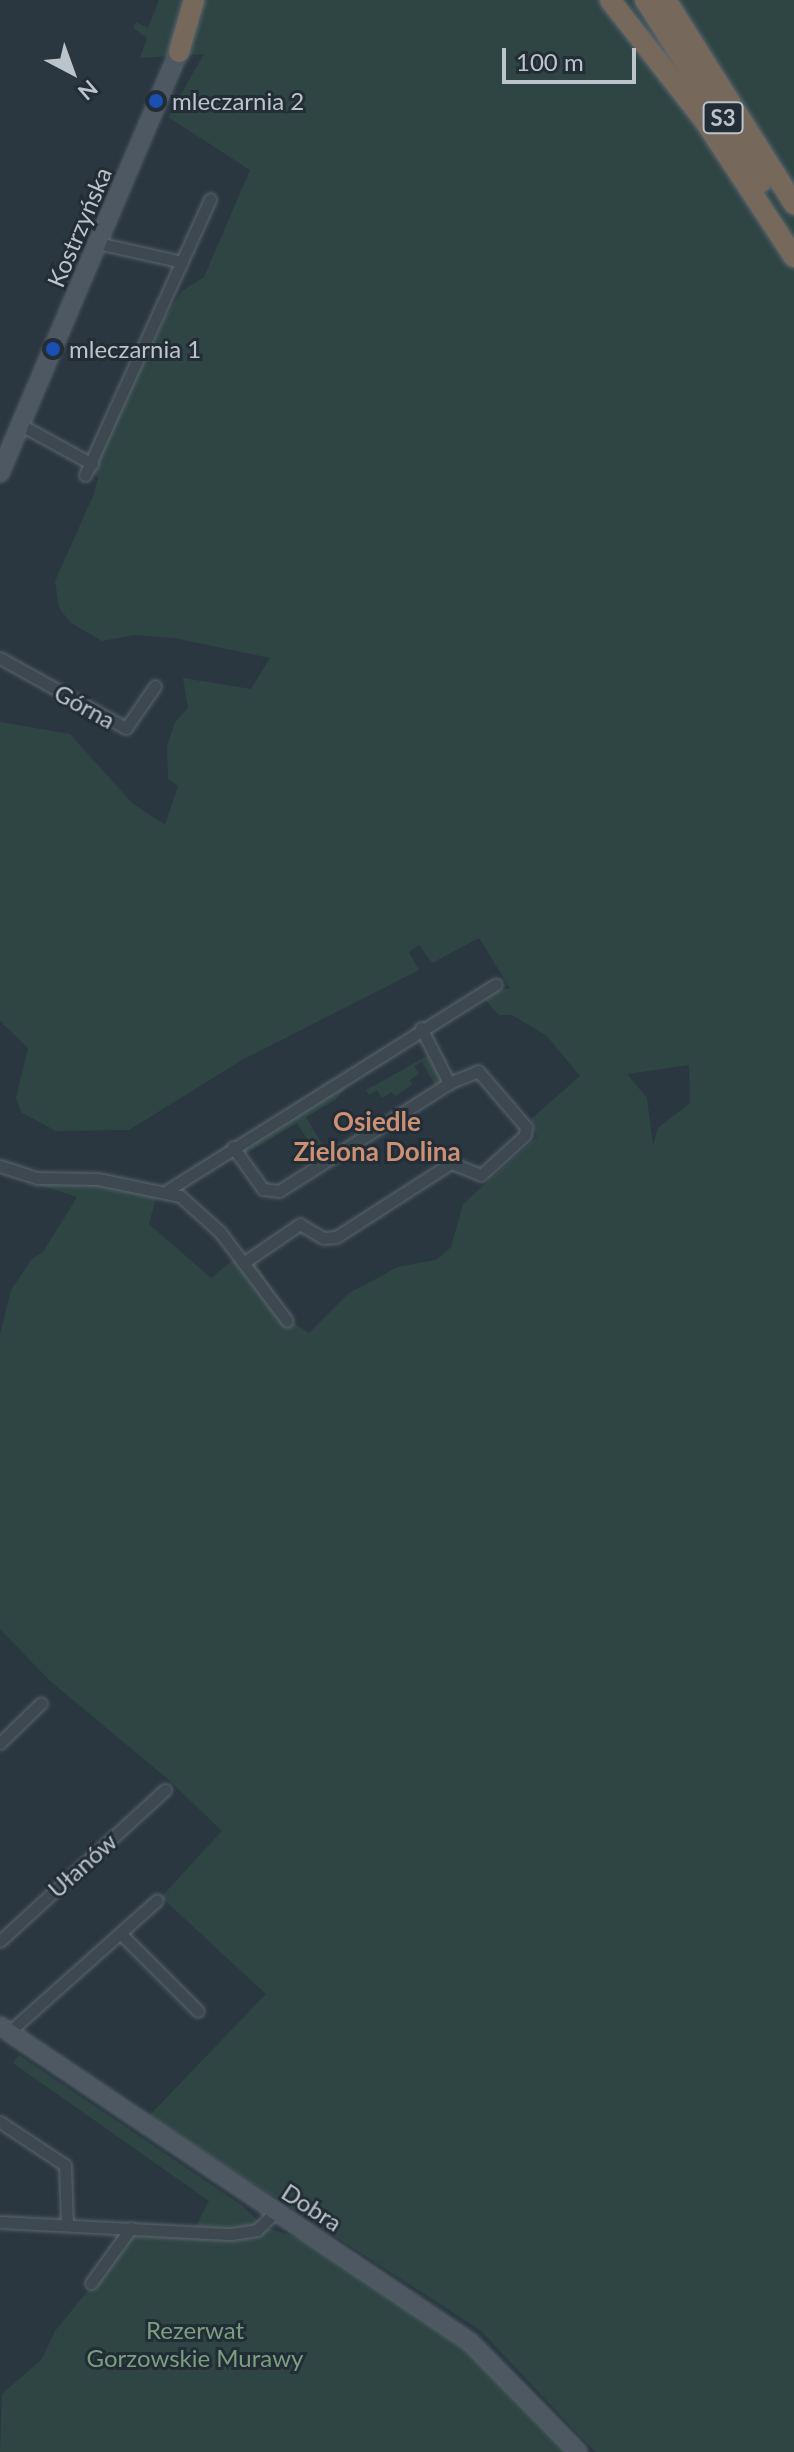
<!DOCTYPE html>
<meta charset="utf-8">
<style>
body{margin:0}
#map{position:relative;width:794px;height:2452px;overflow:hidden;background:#2a3741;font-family:Lato,sans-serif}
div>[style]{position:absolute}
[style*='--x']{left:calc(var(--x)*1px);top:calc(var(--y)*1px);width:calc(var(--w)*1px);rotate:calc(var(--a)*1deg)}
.green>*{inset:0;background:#2f4544}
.roads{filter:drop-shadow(0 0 2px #5c666e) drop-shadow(0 0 2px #5c666e)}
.street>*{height:11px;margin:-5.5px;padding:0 5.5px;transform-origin:5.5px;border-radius:5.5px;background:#3e4851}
.secondary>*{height:16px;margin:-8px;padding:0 8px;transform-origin:8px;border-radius:8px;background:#4d5863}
.highway>*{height:20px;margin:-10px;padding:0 10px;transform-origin:10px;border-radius:10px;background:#76695c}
.dots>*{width:22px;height:22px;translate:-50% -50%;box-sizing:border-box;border:4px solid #232d36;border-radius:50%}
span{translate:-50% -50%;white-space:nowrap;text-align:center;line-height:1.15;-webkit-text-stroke:6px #232d36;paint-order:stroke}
.shield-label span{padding:2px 6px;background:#232d36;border:2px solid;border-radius:6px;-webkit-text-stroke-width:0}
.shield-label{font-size:22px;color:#bbc3cb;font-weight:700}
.poi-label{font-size:24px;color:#bbc3cb}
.left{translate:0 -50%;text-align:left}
.street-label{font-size:24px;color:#bbc3cb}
.park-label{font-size:24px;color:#7c9e80}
.neighbourhood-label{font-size:26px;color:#cc9075;font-weight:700}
.north{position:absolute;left:32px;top:32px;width:80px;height:80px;-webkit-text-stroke:6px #232d36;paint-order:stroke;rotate:139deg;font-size:22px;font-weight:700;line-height:32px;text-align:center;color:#bbc3cb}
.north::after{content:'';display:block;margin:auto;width:28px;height:36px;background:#bbc3cb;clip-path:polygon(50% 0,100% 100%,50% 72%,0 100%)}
.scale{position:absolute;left:502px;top:48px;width:134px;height:36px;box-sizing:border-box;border:4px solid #bbc3cb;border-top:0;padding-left:10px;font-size:24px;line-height:28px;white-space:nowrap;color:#bbc3cb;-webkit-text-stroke:6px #232d36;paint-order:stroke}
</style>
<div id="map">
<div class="green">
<i style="clip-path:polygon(evenodd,159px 0,794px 0,794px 2452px,595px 2452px,480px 2330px,149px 2116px,266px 1994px,161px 1897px,222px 1831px,169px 1780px,48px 1679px,0 1629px,0 1334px,11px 1290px,32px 1259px,43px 1252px,77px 1197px,30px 1182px,111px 1184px,157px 1194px,149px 1224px,211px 1278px,233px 1260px,254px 1260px,294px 1323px,309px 1333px,349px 1293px,398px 1267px,436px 1260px,451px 1247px,463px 1204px,537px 1137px,531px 1119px,580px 1076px,547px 1036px,512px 1015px,499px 1015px,481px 995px,510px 988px,479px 938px,432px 963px,419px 945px,409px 952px,419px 970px,242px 1060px,129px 1130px,56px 1131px,21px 1112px,16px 1098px,28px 1048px,0 1021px,0 722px,70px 734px,132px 803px,165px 825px,178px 786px,168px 779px,167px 746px,175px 722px,188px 708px,183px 678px,251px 689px,270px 658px,174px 638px,135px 635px,102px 641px,71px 623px,59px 608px,55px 581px,94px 494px,98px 477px,90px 471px,169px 310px,182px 291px,204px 277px,250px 170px,168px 117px,204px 54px,140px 58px,147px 38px,133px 28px,136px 22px,148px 28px,159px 0,689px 1065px,690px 1103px,658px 1128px,653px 1145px,647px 1098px,627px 1074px,689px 1065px)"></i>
<i style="clip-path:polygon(429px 1055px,442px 1079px,436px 1087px,422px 1062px,414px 1066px,419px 1074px,410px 1080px,412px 1085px,395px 1096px,392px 1092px,382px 1098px,377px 1090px,369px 1095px,366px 1090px)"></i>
<i style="clip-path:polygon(343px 1083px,346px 1088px,335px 1100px,306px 1117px,329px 1156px,321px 1161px,297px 1123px,244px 1155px,241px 1149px)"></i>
<i style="clip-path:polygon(19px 2055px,243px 2206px,259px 2222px,246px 2229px,195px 2228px,209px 2201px,13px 2063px)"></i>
<i style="clip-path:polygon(268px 2228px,305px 2240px,458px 2341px,574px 2452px,0 2452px,2px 2394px,42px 2359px,55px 2331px,91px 2287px,115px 2245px,115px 2233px,255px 2238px)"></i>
</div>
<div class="roads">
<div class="street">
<i style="--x:98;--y:243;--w:86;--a:12.7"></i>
<i style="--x:21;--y:425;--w:81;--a:28.8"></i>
<i style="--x:85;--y:475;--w:303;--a:-65.6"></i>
<i style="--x:0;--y:658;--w:144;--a:29.1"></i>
<i style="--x:126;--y:728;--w:51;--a:-55.4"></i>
<i style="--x:421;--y:1028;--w:62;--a:63"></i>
<i style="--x:233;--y:1147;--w:52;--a:54.5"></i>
<i style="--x:263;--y:1189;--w:16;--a:7"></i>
<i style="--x:279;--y:1191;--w:201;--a:-32.4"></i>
<i style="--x:449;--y:1083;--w:31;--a:-22"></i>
<i style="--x:478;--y:1071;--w:74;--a:49.4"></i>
<i style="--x:526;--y:1127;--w:8;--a:97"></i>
<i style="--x:525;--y:1135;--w:59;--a:137.7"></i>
<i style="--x:481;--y:1175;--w:32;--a:-158"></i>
<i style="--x:451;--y:1163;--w:137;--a:147.2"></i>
<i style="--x:336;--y:1237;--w:13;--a:176"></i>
<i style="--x:323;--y:1238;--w:27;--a:-149"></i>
<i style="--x:300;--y:1224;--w:69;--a:145.6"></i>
<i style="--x:0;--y:1166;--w:40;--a:18"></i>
<i style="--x:38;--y:1178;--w:60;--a:1"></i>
<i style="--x:98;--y:1179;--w:84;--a:11.7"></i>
<i style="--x:180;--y:1196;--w:54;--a:42"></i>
<i style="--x:220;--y:1232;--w:111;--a:53"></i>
<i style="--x:168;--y:1190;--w:387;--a:-32.1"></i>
<i style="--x:0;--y:1743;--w:57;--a:-44.3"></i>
<i style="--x:120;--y:1933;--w:110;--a:45"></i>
<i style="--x:0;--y:1941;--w:224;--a:-42.5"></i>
<i style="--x:9;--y:2032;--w:198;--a:-41.7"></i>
<i style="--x:0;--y:2122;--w:78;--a:33.5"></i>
<i style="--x:65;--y:2165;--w:60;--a:88.1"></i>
<i style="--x:0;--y:2222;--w:232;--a:3"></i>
<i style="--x:232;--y:2234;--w:25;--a:-9"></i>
<i style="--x:257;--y:2230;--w:27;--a:-45"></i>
<i style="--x:91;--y:2283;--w:68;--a:-54"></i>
</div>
<div class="secondary">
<i style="--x:0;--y:473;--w:468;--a:-67"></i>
<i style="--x:0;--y:2026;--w:566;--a:33.91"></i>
<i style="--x:470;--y:2342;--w:154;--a:45.5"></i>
</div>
<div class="highway">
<i style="--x:610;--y:0;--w:152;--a:51.9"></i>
<i style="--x:704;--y:120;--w:164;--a:56.7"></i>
<i style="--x:645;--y:0;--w:216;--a:57.5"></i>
<i style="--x:666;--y:0;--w:241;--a:57.9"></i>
<i style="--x:179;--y:52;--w:54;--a:-73.9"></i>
</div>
</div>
<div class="dots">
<i style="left:156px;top:101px;background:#1a4fb4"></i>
<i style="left:53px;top:349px;background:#1a4fb4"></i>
</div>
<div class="shield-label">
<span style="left:723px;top:118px">S3</span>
</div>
<div class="poi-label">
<span class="left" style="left:172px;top:101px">mleczarnia 2</span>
<span class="left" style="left:69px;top:349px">mleczarnia 1</span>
</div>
<div class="street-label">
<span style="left:79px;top:227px;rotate:-67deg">Kostrzyńska</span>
<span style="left:85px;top:706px;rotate:29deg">Górna</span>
<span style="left:82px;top:1865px;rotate:-42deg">Ułanów</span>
<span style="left:312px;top:2207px;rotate:33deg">Dobra</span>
</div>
<div class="park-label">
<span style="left:195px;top:2344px">Rezerwat<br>Gorzowskie Murawy</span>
</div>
<div class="neighbourhood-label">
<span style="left:377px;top:1137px">Osiedle<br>Zielona Dolina</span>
</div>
<div class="north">N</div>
<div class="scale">100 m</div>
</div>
